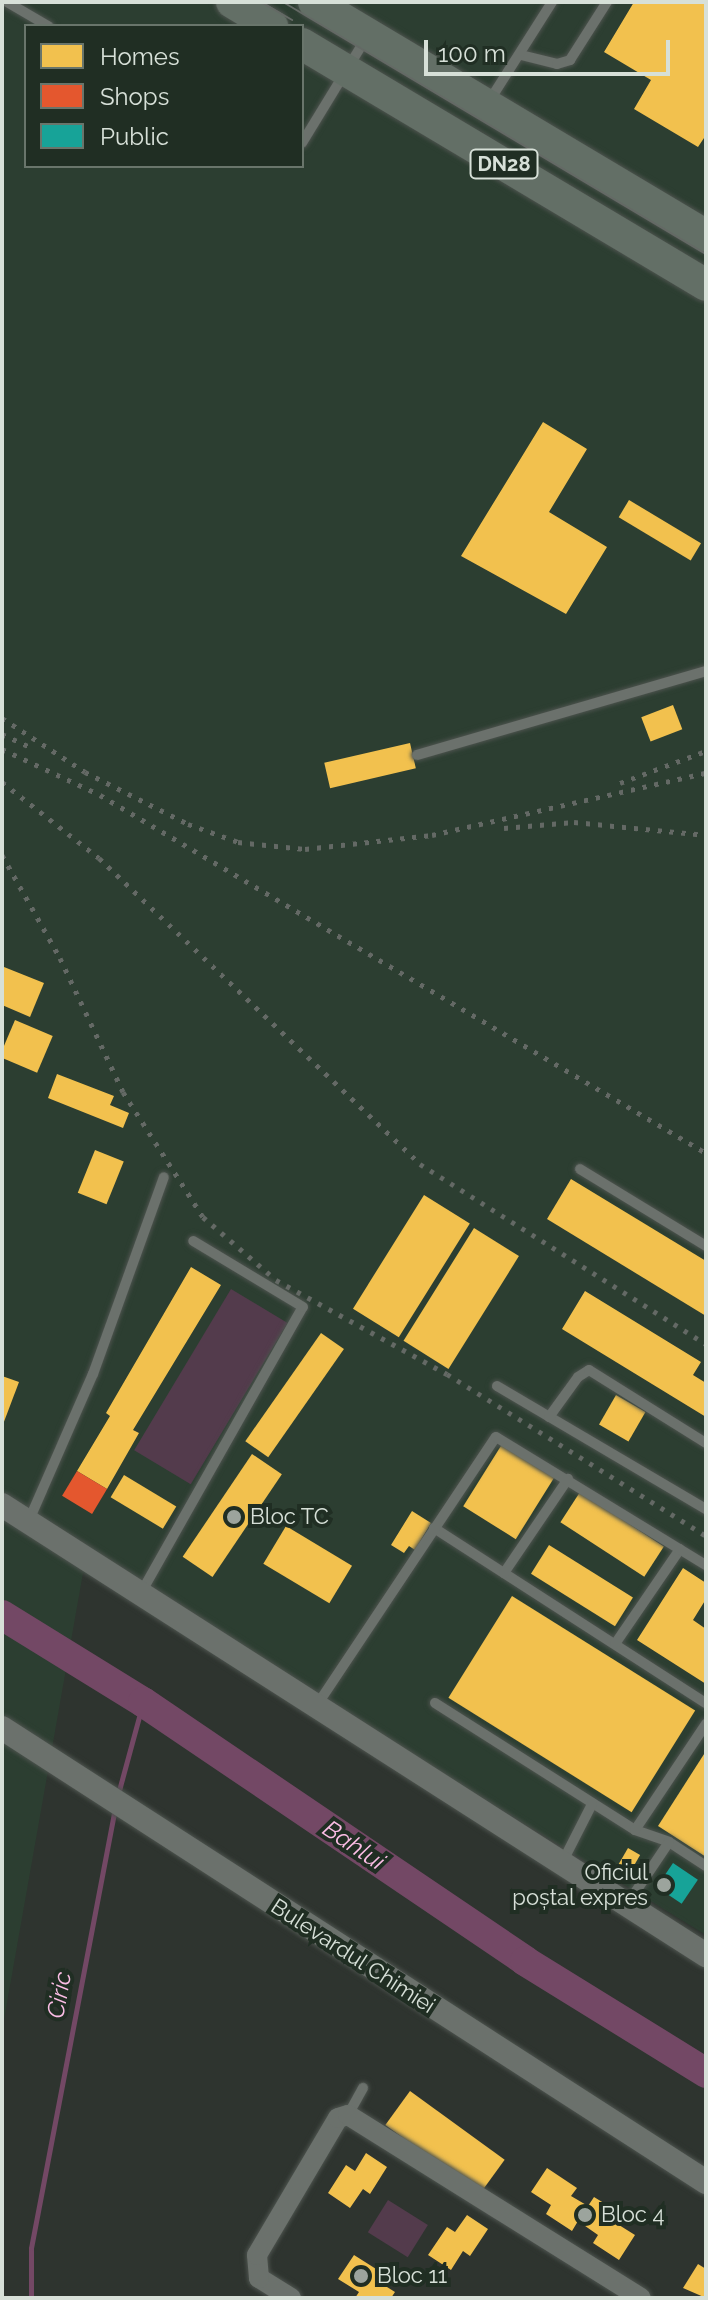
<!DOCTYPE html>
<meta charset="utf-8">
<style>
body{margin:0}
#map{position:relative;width:708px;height:2300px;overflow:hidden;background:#2e342f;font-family:Raleway,sans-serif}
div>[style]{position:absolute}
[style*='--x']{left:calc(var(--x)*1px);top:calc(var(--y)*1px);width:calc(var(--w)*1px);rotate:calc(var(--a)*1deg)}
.built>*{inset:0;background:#2c3e31}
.green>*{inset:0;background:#533b4c;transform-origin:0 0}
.homes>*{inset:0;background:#f2c14e;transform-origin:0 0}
.shops>*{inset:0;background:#e4572e;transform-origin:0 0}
.public>*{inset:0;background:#17a398;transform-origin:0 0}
.stream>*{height:5px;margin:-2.5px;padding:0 2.5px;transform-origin:2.5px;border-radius:2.5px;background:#734865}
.river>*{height:30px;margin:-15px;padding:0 15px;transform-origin:15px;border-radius:15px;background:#734865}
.roads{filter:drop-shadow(0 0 2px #4d534e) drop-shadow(0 0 2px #4d534e)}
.service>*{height:10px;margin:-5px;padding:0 5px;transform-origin:5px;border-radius:5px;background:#6b716c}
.minor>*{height:20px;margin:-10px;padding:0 10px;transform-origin:10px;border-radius:10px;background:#6b716c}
.tertiary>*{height:24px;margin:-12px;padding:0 12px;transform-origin:12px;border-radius:12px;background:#6b716c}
.primary>*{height:32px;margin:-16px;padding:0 16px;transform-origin:16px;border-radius:16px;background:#636f66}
.tram>*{height:2px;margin:-1px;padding:0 1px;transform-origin:1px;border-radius:1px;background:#646965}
.rail>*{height:5px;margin-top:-2.5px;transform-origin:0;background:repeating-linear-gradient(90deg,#646965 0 4px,transparent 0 12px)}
.dots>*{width:22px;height:22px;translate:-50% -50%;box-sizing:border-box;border:4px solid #202e23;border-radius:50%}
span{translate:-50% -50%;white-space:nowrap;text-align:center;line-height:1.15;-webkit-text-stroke:8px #202e23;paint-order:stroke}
.shield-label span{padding:2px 6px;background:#202e23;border:2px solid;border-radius:6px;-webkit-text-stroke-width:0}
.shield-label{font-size:20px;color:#d7e0d8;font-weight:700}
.poi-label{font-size:22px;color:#d7e0d8}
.left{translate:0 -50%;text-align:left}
.right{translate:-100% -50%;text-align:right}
.street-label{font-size:22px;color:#d7e0d8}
.water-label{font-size:24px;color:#fbbde5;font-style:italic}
.frame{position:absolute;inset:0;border:4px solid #d7e0d8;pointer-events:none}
.legend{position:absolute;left:24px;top:24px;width:280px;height:144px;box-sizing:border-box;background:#202e23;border:2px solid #69756b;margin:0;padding:10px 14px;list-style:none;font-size:24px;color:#d7e0d8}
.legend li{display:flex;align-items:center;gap:16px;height:40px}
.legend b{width:40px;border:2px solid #69756b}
.scale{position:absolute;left:424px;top:40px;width:246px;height:36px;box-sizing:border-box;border:4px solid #d7e0d8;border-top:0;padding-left:10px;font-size:24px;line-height:28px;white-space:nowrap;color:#d7e0d8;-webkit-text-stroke:6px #202e23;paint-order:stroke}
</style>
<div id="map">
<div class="built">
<i style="clip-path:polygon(evenodd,2px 2px,706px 2px,706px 1935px,211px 1631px,83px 1573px,2px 2031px,2px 2px,26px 26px,302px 26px,302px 166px,26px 166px,26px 26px)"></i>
</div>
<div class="green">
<i style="left:231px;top:1289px;width:66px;height:188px;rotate:31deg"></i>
<i style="left:388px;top:2200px;width:47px;height:38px;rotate:32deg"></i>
</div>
<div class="homes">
<i style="clip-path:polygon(634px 2px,706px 2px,706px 135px,698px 147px,634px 109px,651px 80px,604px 52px)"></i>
<i style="clip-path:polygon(543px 422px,587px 449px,549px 512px,607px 547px,566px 614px,461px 556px)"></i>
<i style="left:629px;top:500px;width:84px;height:20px;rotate:31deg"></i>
<i style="left:673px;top:705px;width:26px;height:34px;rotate:69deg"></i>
<i style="left:410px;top:743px;width:26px;height:88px;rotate:77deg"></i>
<i style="clip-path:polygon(4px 967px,44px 983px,30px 1017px,2px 1005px)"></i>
<i style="left:15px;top:1020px;width:41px;height:40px;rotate:23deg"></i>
<i style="clip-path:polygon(57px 1074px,114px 1096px,110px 1105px,129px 1113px,123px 1128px,48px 1098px)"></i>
<i style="left:95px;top:1150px;width:31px;height:46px;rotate:22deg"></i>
<i style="clip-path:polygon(571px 1179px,706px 1261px,706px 1316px,547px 1219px)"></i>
<i style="left:424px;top:1195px;width:54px;height:134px;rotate:32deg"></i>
<i style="left:474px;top:1228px;width:53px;height:133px;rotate:32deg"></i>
<i style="clip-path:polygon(191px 1267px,221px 1285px,133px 1430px,139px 1433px,107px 1489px,77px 1471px,110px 1416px,106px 1413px)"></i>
<i style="clip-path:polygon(585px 1291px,701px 1362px,693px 1375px,706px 1383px,706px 1417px,562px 1329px)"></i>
<i style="left:321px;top:1333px;width:28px;height:132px;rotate:35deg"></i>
<i style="clip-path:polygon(2px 1376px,19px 1382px,2px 1427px)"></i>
<i style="left:616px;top:1395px;width:34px;height:34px;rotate:30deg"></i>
<i style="left:504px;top:1441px;width:62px;height:77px;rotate:32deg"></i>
<i style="left:252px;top:1454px;width:36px;height:124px;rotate:34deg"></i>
<i style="left:124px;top:1475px;width:61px;height:26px;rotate:31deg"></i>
<i style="left:580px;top:1492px;width:100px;height:36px;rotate:33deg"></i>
<i style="clip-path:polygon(412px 1511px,431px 1523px,415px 1550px,409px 1546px,404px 1553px,391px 1545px)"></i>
<i style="left:286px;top:1526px;width:77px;height:44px;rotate:31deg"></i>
<i style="left:549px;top:1545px;width:99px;height:34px;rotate:32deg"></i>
<i style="clip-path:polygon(683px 1568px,706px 1583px,706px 1599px,693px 1620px,706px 1629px,706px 1684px,637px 1640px)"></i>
<i style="left:512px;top:1596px;width:216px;height:120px;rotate:32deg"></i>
<i style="clip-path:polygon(706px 1751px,706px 1857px,658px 1826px)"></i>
<i style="left:628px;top:1848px;width:14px;height:20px;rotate:30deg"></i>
<i style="left:410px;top:2091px;width:117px;height:42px;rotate:36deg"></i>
<i style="clip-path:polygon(366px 2153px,387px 2167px,370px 2194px,363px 2189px,350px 2208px,328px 2193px,346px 2165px,355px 2171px)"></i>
<i style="clip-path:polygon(547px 2168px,577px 2188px,571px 2196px,588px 2206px,594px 2197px,625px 2216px,619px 2225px,635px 2235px,619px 2260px,593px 2243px,598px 2235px,578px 2221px,572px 2231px,546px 2214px,551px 2205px,531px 2192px)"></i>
<i style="clip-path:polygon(467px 2215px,488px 2229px,470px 2256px,463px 2251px,451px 2270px,428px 2255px,447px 2227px,455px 2232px)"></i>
<i style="clip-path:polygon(354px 2255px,384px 2274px,379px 2282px,395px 2292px,391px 2298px,355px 2298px,359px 2292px,338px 2279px)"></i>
<i style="clip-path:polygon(698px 2264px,706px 2269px,706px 2298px,683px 2288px)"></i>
</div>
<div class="shops">
<i style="left:77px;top:1471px;width:35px;height:29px;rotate:31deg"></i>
</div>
<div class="public">
<i style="left:673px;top:1863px;width:30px;height:29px;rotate:34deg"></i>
</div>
<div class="stream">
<i style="--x:118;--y:1794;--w:95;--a:-74.8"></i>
<i style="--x:31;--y:2298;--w:50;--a:-90"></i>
<i style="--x:31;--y:2248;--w:448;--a:-79.2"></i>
</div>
<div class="river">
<i style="--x:2;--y:1615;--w:166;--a:31.7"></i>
<i style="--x:143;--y:1702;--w:462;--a:34.1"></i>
<i style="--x:525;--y:1961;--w:213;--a:31.7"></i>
</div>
<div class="roads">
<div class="service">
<i style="--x:7;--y:2;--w:48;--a:30.3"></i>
<i style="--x:521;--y:55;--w:37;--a:14"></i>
<i style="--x:557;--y:64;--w:14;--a:-17"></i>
<i style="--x:570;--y:60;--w:69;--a:-57.5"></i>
<i style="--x:488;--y:103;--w:120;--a:-57.6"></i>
<i style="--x:302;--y:143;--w:123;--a:-58.6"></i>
<i style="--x:417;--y:755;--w:301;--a:-16.2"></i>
<i style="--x:580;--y:1169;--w:148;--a:31.4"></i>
<i style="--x:497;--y:1386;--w:243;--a:30.5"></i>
<i style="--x:549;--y:1417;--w:49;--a:-54.1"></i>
<i style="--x:578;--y:1377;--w:13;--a:-32"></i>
<i style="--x:589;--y:1370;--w:138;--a:32"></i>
<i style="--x:30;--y:1518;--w:157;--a:-66.4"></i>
<i style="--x:93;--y:1374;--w:209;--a:-70.2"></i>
<i style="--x:434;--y:1528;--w:323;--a:32.8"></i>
<i style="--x:504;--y:1573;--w:114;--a:-55.8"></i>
<i style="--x:142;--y:1591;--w:326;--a:-60.5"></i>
<i style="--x:303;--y:1307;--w:128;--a:-149"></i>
<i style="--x:615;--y:1644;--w:115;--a:-55.6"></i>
<i style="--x:435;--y:1703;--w:237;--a:32.4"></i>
<i style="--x:635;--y:1830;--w:36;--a:19"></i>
<i style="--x:669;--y:1842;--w:44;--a:33"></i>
<i style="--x:317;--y:1705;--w:322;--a:-56.3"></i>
<i style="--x:496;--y:1437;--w:246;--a:31.4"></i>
<i style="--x:635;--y:1830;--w:128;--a:-56.2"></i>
<i style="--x:563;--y:1861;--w:64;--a:-63"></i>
<i style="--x:628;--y:1903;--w:73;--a:-56.1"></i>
<i style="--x:348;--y:2115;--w:31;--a:-61"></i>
</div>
<div class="minor">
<i style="--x:291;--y:2298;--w:38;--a:-148"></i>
<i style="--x:259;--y:2278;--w:23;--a:-95"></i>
<i style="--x:257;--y:2255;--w:159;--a:-59.4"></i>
<i style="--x:338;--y:2118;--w:10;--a:-17"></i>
<i style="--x:348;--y:2115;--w:345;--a:32"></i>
</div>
<div class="tertiary">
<i style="--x:2;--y:1505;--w:836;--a:32.59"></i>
<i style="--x:2;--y:1728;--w:838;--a:32.82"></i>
</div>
<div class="primary">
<i style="--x:232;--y:2;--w:47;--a:31"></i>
<i style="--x:314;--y:2;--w:457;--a:30.8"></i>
<i style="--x:302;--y:44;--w:470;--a:30.8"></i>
</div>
</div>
<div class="tram">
<i style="--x:261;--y:2;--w:36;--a:30"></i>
<i style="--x:283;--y:2;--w:492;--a:30.8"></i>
</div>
<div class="rail">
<i style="--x:2;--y:718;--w:99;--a:33"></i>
<i style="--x:85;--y:772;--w:115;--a:26.8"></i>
<i style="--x:188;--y:824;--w:53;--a:19.8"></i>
<i style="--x:238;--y:842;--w:67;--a:6"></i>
<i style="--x:305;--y:849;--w:128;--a:-6.3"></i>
<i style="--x:432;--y:835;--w:281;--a:-12.8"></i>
<i style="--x:2;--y:734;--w:31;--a:25"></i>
<i style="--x:2;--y:749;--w:108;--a:25.1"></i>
<i style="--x:100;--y:795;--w:704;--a:30.57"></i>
<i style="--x:2;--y:782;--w:123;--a:38.1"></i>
<i style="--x:99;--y:858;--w:443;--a:43.6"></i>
<i style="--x:420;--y:1164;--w:338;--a:32.2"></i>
<i style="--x:620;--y:783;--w:92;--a:-20.4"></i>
<i style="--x:504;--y:828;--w:70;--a:-4.9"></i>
<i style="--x:574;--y:822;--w:133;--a:5.6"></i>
<i style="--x:2;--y:855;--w:118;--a:60.6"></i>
<i style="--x:60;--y:958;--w:148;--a:64.8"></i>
<i style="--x:123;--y:1092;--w:148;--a:57.4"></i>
<i style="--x:203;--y:1217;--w:96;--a:40.8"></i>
<i style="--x:276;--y:1280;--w:195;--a:28.8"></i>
<i style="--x:447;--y:1374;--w:305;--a:32"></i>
</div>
<div class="dots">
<i style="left:234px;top:1517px;background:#9ca49d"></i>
<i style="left:664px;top:1885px;background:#9ca49d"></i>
<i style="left:585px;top:2215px;background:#9ca49d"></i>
<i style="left:361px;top:2276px;background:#9ca49d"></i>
</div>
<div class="shield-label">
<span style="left:504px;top:164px">DN28</span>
</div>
<div class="poi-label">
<span class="left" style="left:250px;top:1517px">Bloc TC</span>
<span class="right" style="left:648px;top:1885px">Oficiul<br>poștal expres</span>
<span class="left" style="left:601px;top:2215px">Bloc 4</span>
<span class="left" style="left:377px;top:2276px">Bloc 11</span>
</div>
<div class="street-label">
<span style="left:353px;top:1956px;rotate:33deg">Bulevardul Chimiei</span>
</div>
<div class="water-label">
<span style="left:354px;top:1845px;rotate:34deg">Bahlui</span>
<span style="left:59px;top:1995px;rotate:-80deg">Ciric</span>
</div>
<div class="frame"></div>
<ul class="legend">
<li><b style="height:22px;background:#f2c14e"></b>Homes</li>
<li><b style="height:22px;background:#e4572e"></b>Shops</li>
<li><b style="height:22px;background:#17a398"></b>Public</li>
</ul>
<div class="scale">100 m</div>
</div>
